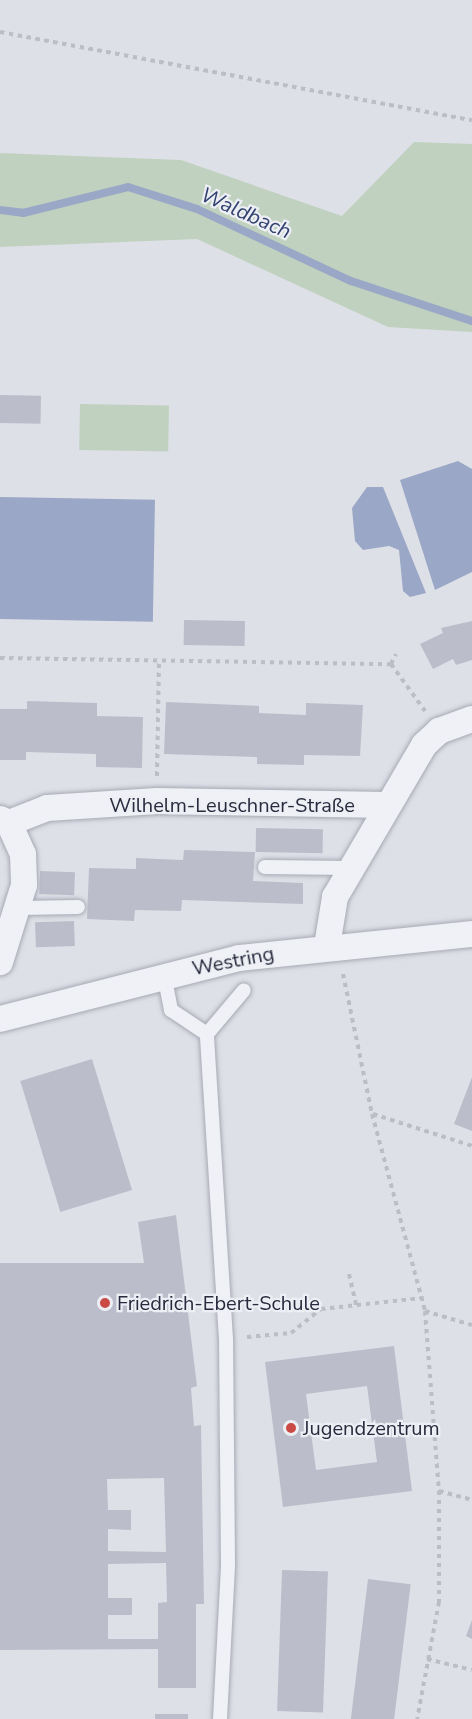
<!DOCTYPE html>
<meta charset="utf-8">
<style>
body{margin:0}
#map{position:relative;width:472px;height:1719px;overflow:hidden;background:#dee0e7;font-family:"Nunito Sans",sans-serif}
div>[style]{position:absolute}
[style*='--x']{left:calc(var(--x)*1px);top:calc(var(--y)*1px);width:calc(var(--w)*1px);rotate:calc(var(--a)*1deg)}
.green>*{inset:0;background:#c0d1bf;transform-origin:0 0}
.water>*{inset:0;background:#9aa7c6;transform-origin:0 0}
.stream>*{height:8px;margin:-4px;padding:0 4px;transform-origin:4px;border-radius:4px;background:#9aa7c6}
.building>*{inset:0;background:#bbbeca;transform-origin:0 0}
.path>*{height:4px;margin-top:-2px;transform-origin:0;background:repeating-linear-gradient(90deg,#bcbec6 0 4.5px,transparent 0 9px)}
.roads{filter:drop-shadow(0 0 2px #a7aab4) drop-shadow(0 0 2px #a7aab4)}
.service>*{height:14px;margin:-7px;padding:0 7px;transform-origin:7px;border-radius:7px;background:#f0f1f6}
.minor>*{height:26px;margin:-13px;padding:0 13px;transform-origin:13px;border-radius:13px;background:#f0f1f6}
.dots>*{width:16px;height:16px;translate:-50% -50%;box-sizing:border-box;border:3px solid #edeff5;border-radius:50%}
span{translate:-50% -50%;white-space:nowrap;text-align:center;line-height:1.15;-webkit-text-stroke:4.5px #edeff5;paint-order:stroke}
.street-label{font-size:20px;color:#282b3d}
.poi-label{font-size:20px;color:#282b3d}
.left{translate:0 -50%;text-align:left}
.water-label{font-size:21px;color:#334370;font-style:italic}
</style>
<div id="map">
<div class="green">
<i style="clip-path:polygon(414px 142px,472px 144px,472px 332px,388px 327px,197px 239px,0 247px,0 153px,181px 160px,342px 216px)"></i>
<i style="left:80px;top:404px;width:89px;height:46px;rotate:1deg"></i>
</div>
<div class="water">
<i style="clip-path:polygon(458px 461px,472px 469px,472px 572px,435px 590px,400px 480px)"></i>
<i style="clip-path:polygon(367px 487px,383px 487px,426px 593px,410px 597px,403px 591px,399px 550px,389px 546px,363px 550px,355px 541px,352px 508px)"></i>
<i style="left:0;top:497px;width:155px;height:122px;rotate:1deg"></i>
</div>
<div class="stream">
<i style="--x:0;--y:210;--w:23;--a:7"></i>
<i style="--x:23;--y:213;--w:108;--a:-13.9"></i>
<i style="--x:128;--y:187;--w:72;--a:17.7"></i>
<i style="--x:197;--y:209;--w:170;--a:25.1"></i>
<i style="--x:351;--y:281;--w:127;--a:18.3"></i>
</div>
<div class="building">
<i style="left:0;top:395px;width:41px;height:28px;rotate:1deg"></i>
<i style="left:184px;top:620px;width:61px;height:25px;rotate:1deg"></i>
<i style="clip-path:polygon(472px 621px,472px 660px,456px 665px,453px 659px,433px 669px,420px 644px,443px 633px,441px 628px)"></i>
<i style="clip-path:polygon(27px 701px,97px 703px,97px 716px,143px 717px,142px 768px,96px 767px,96px 754px,26px 752px,26px 760px,0 760px,0 709px,27px 709px)"></i>
<i style="clip-path:polygon(166px 702px,259px 706px,259px 713px,306px 715px,306px 703px,363px 705px,360px 756px,304px 755px,304px 765px,257px 764px,257px 757px,164px 754px)"></i>
<i style="left:256px;top:828px;width:67px;height:24px;rotate:1deg"></i>
<i style="clip-path:polygon(184px 850px,255px 852px,253px 881px,303px 883px,303px 904px,182px 900px,181px 911px,135px 910px,134px 921px,87px 919px,89px 868px,136px 869px,136px 858px,183px 860px)"></i>
<i style="left:40px;top:871px;width:35px;height:23px;rotate:2deg"></i>
<i style="left:74px;top:921px;width:25px;height:39px;rotate:88deg"></i>
<i style="left:92px;top:1059px;width:137px;height:75px;rotate:73deg"></i>
<i style="clip-path:polygon(472px 1077px,472px 1131px,454px 1124px)"></i>
<i style="clip-path:polygon(evenodd,176px 1215px,197px 1386px,191px 1388px,194px 1426px,201px 1425px,204px 1604px,196px 1604px,196px 1688px,158px 1688px,158px 1649px,0 1650px,0 1263px,144px 1263px,138px 1222px,176px 1215px,164px 1478px,166px 1552px,108px 1551px,108px 1529px,131px 1530px,131px 1510px,108px 1510px,107px 1479px,164px 1478px,176px 1215px,166px 1563px,167px 1602px,158px 1603px,158px 1639px,108px 1639px,108px 1615px,132px 1615px,132px 1598px,108px 1598px,108px 1564px,166px 1563px)"></i>
<i style="clip-path:polygon(evenodd,394px 1346px,412px 1491px,283px 1507px,265px 1362px,394px 1346px,367px 1386px,377px 1462px,316px 1470px,306px 1394px,367px 1386px)"></i>
<i style="left:282px;top:1570px;width:46px;height:141px;rotate:2deg"></i>
<i style="left:368px;top:1579px;width:43px;height:141px;rotate:7deg"></i>
<i style="clip-path:polygon(472px 1620px,472px 1639px,466px 1636px)"></i>
<i style="left:155px;top:1714px;width:33px;height:5px"></i>
</div>
<div class="path">
<i style="--x:0;--y:32;--w:480;--a:10.6"></i>
<i style="--x:0;--y:658;--w:391;--a:0.9"></i>
<i style="--x:391;--y:664;--w:58;--a:54.1"></i>
<i style="--x:391;--y:664;--w:11;--a:-63"></i>
<i style="--x:157;--y:776;--w:117;--a:-89"></i>
<i style="--x:343;--y:974;--w:143;--a:78.3"></i>
<i style="--x:372;--y:1114;--w:204;--a:74.9"></i>
<i style="--x:425;--y:1311;--w:181;--a:85.6"></i>
<i style="--x:439;--y:1491;--w:111;--a:90"></i>
<i style="--x:439;--y:1602;--w:119;--a:100.6"></i>
<i style="--x:373;--y:1114;--w:104;--a:17.9"></i>
<i style="--x:349;--y:1274;--w:32;--a:77"></i>
<i style="--x:425;--y:1311;--w:49;--a:16.6"></i>
<i style="--x:247;--y:1337;--w:44;--a:-5.2"></i>
<i style="--x:291;--y:1333;--w:38;--a:-39"></i>
<i style="--x:321;--y:1309;--w:103;--a:-6.2"></i>
<i style="--x:439;--y:1491;--w:34;--a:15"></i>
<i style="--x:427;--y:1659;--w:46;--a:13.7"></i>
</div>
<div class="roads">
<div class="service">
<i style="--x:265;--y:867;--w:84;--a:0.7"></i>
<i style="--x:20;--y:908;--w:58;--a:-1"></i>
<i style="--x:164;--y:974;--w:37;--a:79"></i>
<i style="--x:171;--y:1010;--w:43;--a:33.7"></i>
<i style="--x:220;--y:1719;--w:154;--a:-87"></i>
<i style="--x:228;--y:1565;--w:226;--a:-90.5"></i>
<i style="--x:226;--y:1339;--w:306;--a:-93.6"></i>
<i style="--x:207;--y:1034;--w:57;--a:-49.9"></i>
</div>
<div class="minor">
<i style="--x:0;--y:819;--w:10;--a:24"></i>
<i style="--x:9;--y:823;--w:34;--a:66"></i>
<i style="--x:23;--y:854;--w:31;--a:88"></i>
<i style="--x:24;--y:885;--w:81;--a:107.3"></i>
<i style="--x:9;--y:823;--w:41;--a:-21.5"></i>
<i style="--x:47;--y:808;--w:110;--a:-3.6"></i>
<i style="--x:157;--y:801;--w:229;--a:1"></i>
<i style="--x:327;--y:946;--w:50;--a:-80.7"></i>
<i style="--x:335;--y:897;--w:176;--a:-59.6"></i>
<i style="--x:424;--y:745;--w:21;--a:-43"></i>
<i style="--x:439;--y:731;--w:35;--a:-20"></i>
<i style="--x:0;--y:1019;--w:247;--a:-14.3"></i>
<i style="--x:239;--y:958;--w:234;--a:-5.9"></i>
</div>
</div>
<div class="dots">
<i style="left:105px;top:1303px;background:#ca4b45"></i>
<i style="left:291px;top:1428px;background:#ca4b45"></i>
</div>
<div class="street-label">
<span style="left:232px;top:805px">Wilhelm-Leuschner-Straße</span>
<span style="left:233px;top:961px;rotate:-11deg">Westring</span>
</div>
<div class="poi-label">
<span class="left" style="left:117px;top:1303px">Friedrich-Ebert-Schule</span>
<span class="left" style="left:303px;top:1428px">Jugendzentrum</span>
</div>
<div class="water-label">
<span style="left:246px;top:213px;rotate:24deg">Waldbach</span>
</div>
</div>
